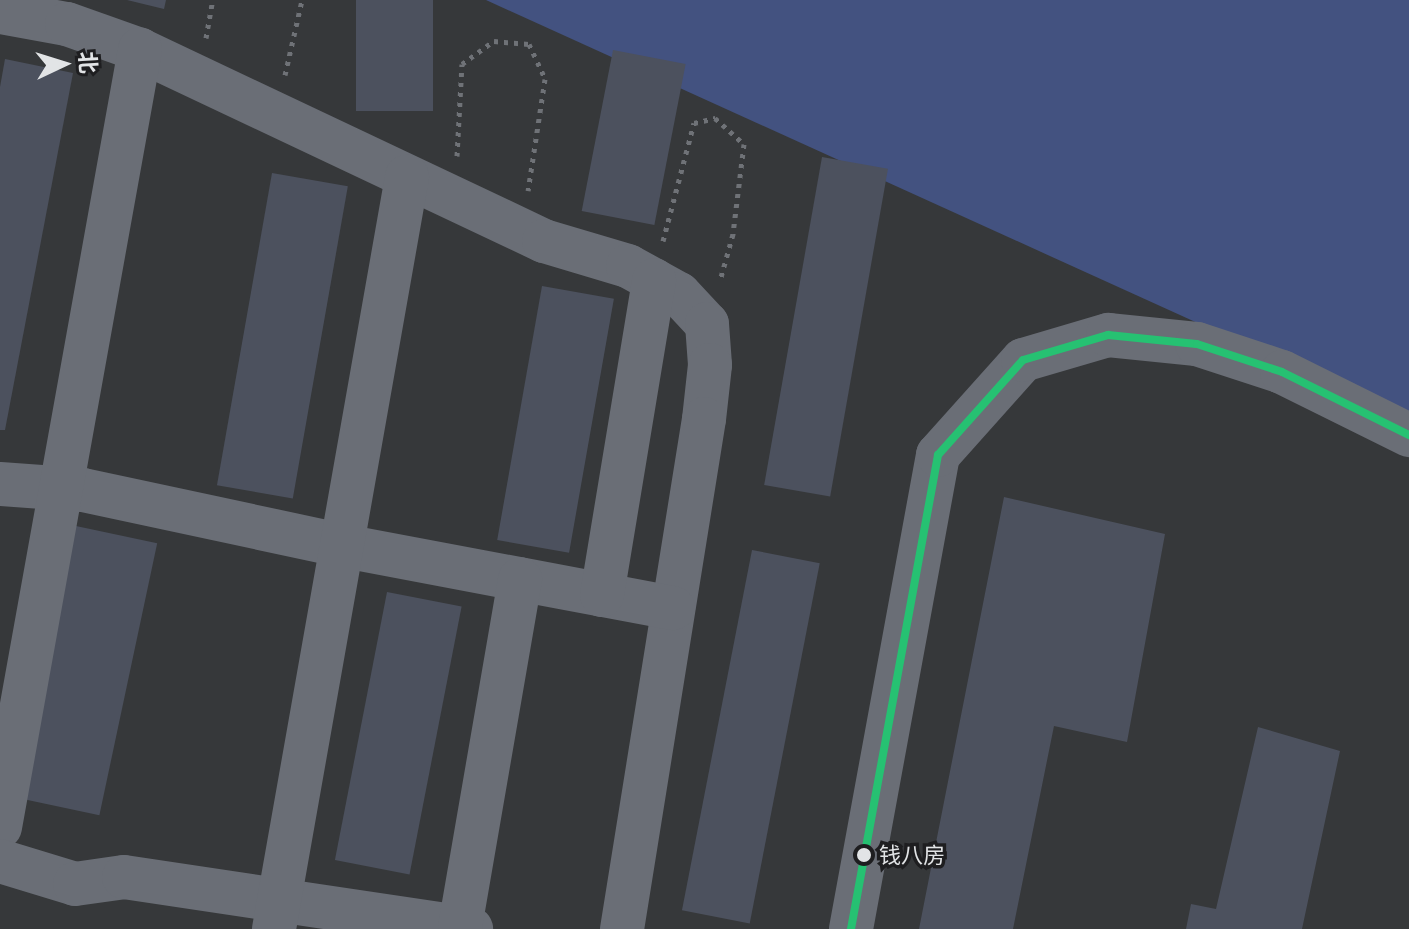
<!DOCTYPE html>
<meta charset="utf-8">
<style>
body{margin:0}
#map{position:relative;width:1409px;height:929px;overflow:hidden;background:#36383a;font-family:"Golos Text","Noto Sans SC",sans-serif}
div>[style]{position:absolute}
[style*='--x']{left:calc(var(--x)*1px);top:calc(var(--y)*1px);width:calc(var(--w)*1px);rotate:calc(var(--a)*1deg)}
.green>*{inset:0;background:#435280}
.building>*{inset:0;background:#4c515e;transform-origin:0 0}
.path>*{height:5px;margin-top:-2.5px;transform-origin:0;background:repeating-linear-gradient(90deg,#6f7277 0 4px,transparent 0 10px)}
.minor>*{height:44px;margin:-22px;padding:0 22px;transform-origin:22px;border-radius:22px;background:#6a6e76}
.bus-1>*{height:8px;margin:-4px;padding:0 4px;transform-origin:4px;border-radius:4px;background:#26c172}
.dots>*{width:22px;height:22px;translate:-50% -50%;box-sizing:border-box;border:4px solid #1e1e20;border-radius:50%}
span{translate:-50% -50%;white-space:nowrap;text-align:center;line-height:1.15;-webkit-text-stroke:7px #1e1e20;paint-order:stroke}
.bus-label{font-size:22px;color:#e2e4e6}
.left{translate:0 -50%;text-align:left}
.north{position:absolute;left:24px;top:24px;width:80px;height:80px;-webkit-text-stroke:6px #1e1e20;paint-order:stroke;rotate:86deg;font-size:22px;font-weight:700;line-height:32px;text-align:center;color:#e2e4e6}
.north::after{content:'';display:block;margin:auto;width:28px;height:36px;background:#e2e4e6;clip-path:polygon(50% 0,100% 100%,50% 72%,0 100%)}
</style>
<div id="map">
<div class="green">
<i style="clip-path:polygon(486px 0,1409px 0,1409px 419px)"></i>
</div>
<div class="building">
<i style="clip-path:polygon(127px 0,166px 0,164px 9px)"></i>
<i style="left:356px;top:0;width:77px;height:111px"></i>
<i style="left:613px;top:50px;width:74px;height:164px;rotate:11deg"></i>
<i style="clip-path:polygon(5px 59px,73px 73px,5px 430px,0 430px,0 87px)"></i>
<i style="left:822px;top:157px;width:67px;height:333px;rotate:10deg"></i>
<i style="left:272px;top:173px;width:77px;height:317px;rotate:10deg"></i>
<i style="left:542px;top:286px;width:73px;height:258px;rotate:10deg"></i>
<i style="clip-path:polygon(1004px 497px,1165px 534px,1127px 742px,1054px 726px,1013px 929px,919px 929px)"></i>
<i style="left:76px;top:526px;width:83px;height:278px;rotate:12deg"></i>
<i style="left:752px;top:550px;width:69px;height:367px;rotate:11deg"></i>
<i style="left:387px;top:592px;width:76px;height:273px;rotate:11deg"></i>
<i style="clip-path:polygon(1258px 727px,1340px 751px,1302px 929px,1186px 929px,1191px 904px,1216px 909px)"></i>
</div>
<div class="path">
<i style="--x:206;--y:38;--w:39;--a:-80"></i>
<i style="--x:285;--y:75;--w:77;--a:-77.2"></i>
<i style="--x:457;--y:156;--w:92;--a:-86.9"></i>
<i style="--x:462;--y:64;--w:39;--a:-36"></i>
<i style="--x:494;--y:41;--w:35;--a:5"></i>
<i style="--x:529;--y:44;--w:38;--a:65"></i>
<i style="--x:545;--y:79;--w:113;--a:98.6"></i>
<i style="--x:663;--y:241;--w:122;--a:-75.3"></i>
<i style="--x:694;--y:123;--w:22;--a:-13"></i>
<i style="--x:715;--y:118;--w:39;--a:42"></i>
<i style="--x:744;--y:144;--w:91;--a:97"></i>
<i style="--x:733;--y:234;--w:45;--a:105.6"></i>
</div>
<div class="minor">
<i style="--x:0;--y:12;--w:68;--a:10.2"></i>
<i style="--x:67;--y:24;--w:77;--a:19.6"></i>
<i style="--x:140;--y:50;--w:447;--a:25.3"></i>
<i style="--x:544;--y:241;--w:88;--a:16.6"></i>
<i style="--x:628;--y:266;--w:58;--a:28.8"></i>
<i style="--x:679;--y:294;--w:41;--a:47"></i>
<i style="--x:707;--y:324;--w:41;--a:85.8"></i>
<i style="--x:710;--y:365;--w:54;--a:96.3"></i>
<i style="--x:704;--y:419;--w:517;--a:99.13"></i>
<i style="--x:0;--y:484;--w:83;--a:4.1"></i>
<i style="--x:83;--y:490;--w:267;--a:12.1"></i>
<i style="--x:344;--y:546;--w:335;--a:10.7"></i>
<i style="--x:602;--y:595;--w:319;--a:-80.6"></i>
<i style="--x:0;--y:827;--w:790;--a:-79.79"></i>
<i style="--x:0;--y:861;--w:78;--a:17"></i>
<i style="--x:75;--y:884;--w:49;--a:-8.1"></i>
<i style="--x:124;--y:877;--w:351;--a:8.5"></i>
<i style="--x:460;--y:927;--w:353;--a:-80.2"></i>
<i style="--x:274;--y:929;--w:764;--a:-79.97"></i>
<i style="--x:851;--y:929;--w:482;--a:-79.6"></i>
<i style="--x:938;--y:455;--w:127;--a:-48.2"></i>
<i style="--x:1023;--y:360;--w:89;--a:-16.4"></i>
<i style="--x:1108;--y:335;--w:89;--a:5.8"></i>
<i style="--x:1197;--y:344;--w:89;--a:18.2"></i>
<i style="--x:1282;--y:372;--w:142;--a:26.4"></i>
</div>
<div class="bus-1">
<i style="--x:851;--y:929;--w:482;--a:-79.6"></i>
<i style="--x:938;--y:455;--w:127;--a:-48.2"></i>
<i style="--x:1023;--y:360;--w:89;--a:-16.4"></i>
<i style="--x:1108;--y:335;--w:89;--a:5.8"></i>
<i style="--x:1197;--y:344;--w:89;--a:18.2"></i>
<i style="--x:1282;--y:372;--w:142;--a:26.4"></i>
</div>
<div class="dots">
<i style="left:864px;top:855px;background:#e2e4e6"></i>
</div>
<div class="bus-label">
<span class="left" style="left:879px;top:855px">钱八房</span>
</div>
<div class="north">北</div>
</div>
